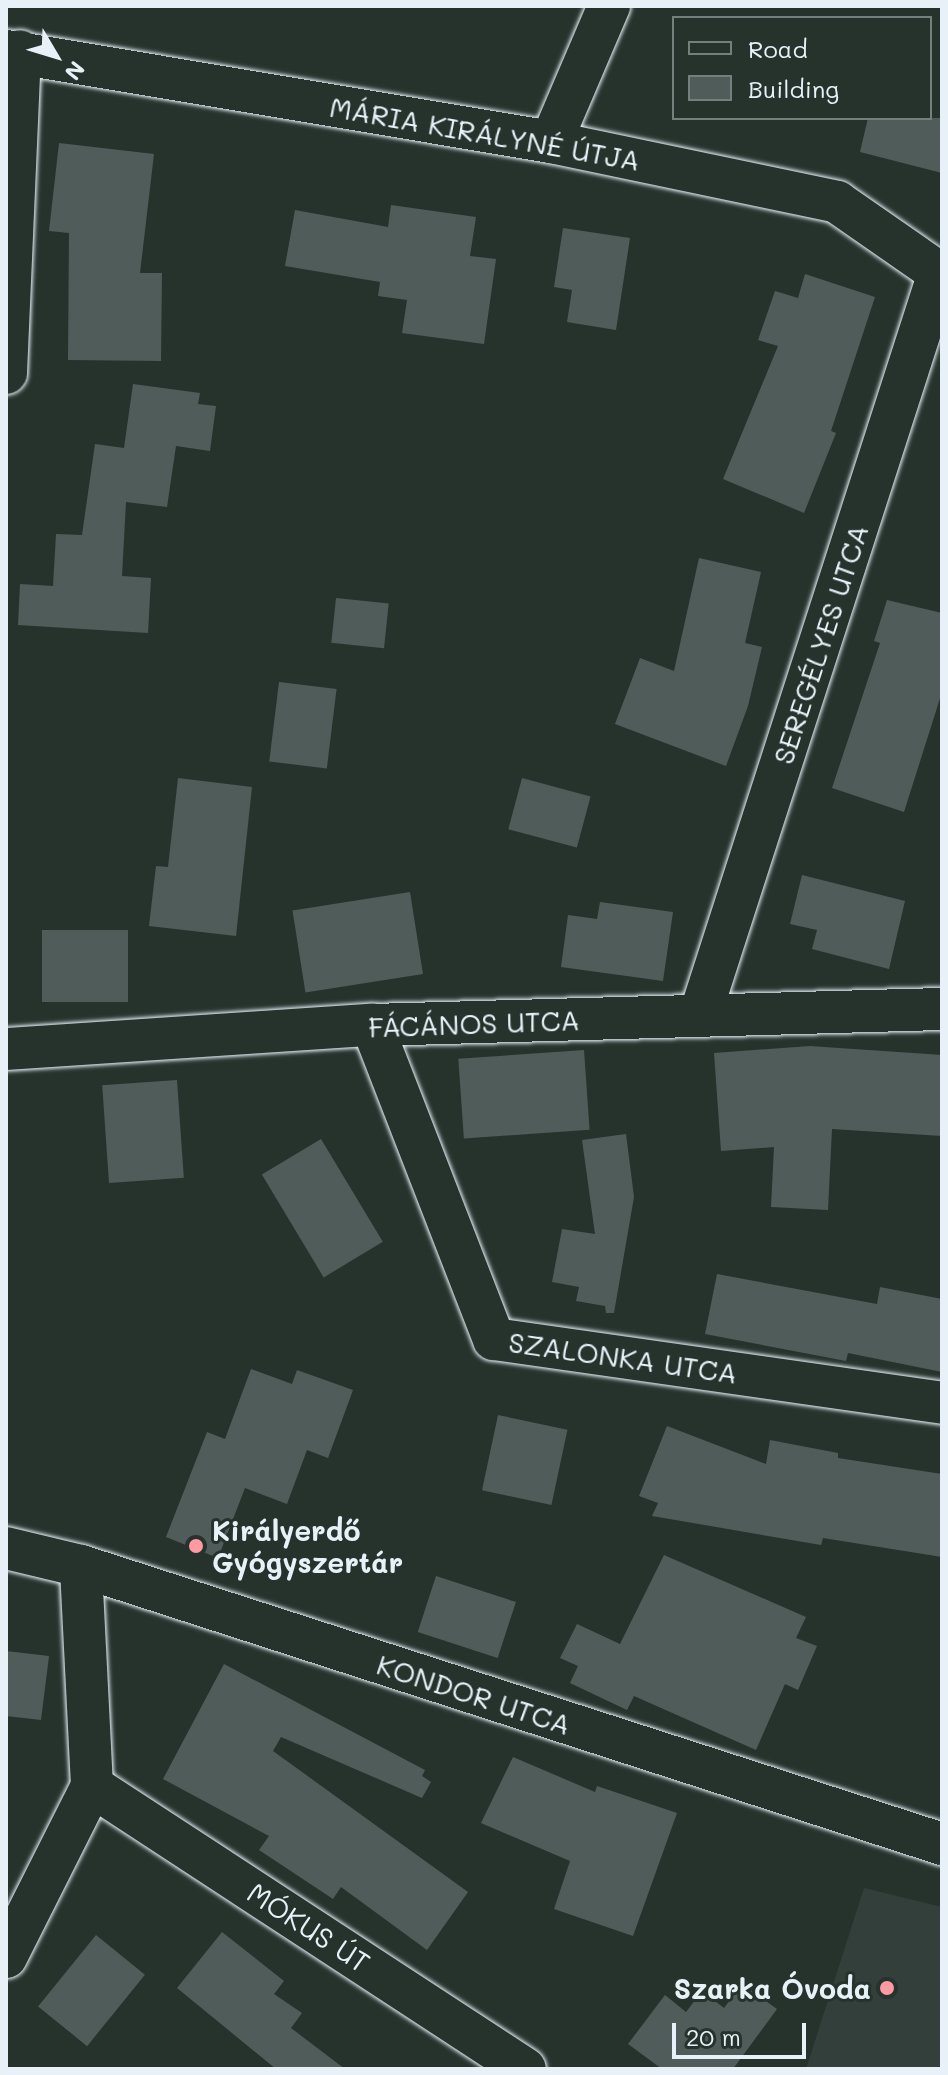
<!DOCTYPE html>
<meta charset="utf-8">
<style>
body{margin:0}
#map{position:relative;width:948px;height:2075px;overflow:hidden;background:#26332d;font-family:Mali,sans-serif}
div>[style]{position:absolute}
[style*='--x']{left:calc(var(--x)*1px);top:calc(var(--y)*1px);width:calc(var(--w)*1px);rotate:calc(var(--a)*1deg)}
.built>*{inset:0;background:#333f3a}
.building>*{inset:0;background:#505c59;transform-origin:0 0}
.roads{filter:drop-shadow(0 0 2px #e8f1f8) drop-shadow(0 0 2px #e8f1f8)}
.street>*{height:42px;margin:-21px;padding:0 21px;transform-origin:21px;border-radius:21px;background:#26332d}
.dots>*{width:22px;height:22px;translate:-50% -50%;box-sizing:border-box;border:4px solid #26332d;border-radius:50%}
span{translate:-50% -50%;white-space:nowrap;text-align:center;line-height:1.15;-webkit-text-stroke:6px #26332d;paint-order:stroke}
.street-label{font-size:28px;color:#e8f1f8}
.poi-label{font-size:28px;color:#e8f1f8;font-weight:700}
.left{translate:0 -50%;text-align:left}
.right{translate:-100% -50%;text-align:right}
.frame{position:absolute;inset:0;border:8px solid #e8f1f8;pointer-events:none}
.legend{position:absolute;left:672px;top:16px;width:260px;height:104px;box-sizing:border-box;background:#26332d;border:2px solid #747f7e;margin:0;padding:10px 14px;list-style:none;font-size:24px;color:#e8f1f8}
.legend li{display:flex;align-items:center;gap:16px;height:40px}
.legend b{width:40px;border:2px solid #747f7e}
.north{position:absolute;left:16px;top:16px;width:80px;height:80px;-webkit-text-stroke:6px #26332d;paint-order:stroke;rotate:128deg;font-size:22px;font-weight:700;line-height:32px;text-align:center;color:#e8f1f8}
.north::after{content:'';display:block;margin:auto;width:28px;height:36px;background:#e8f1f8;clip-path:polygon(50% 0,100% 100%,50% 72%,0 100%)}
.scale{position:absolute;left:672px;top:2023px;width:134px;height:36px;box-sizing:border-box;border:4px solid #e8f1f8;border-top:0;padding-left:10px;font-size:24px;line-height:28px;white-space:nowrap;color:#e8f1f8;-webkit-text-stroke:6px #26332d;paint-order:stroke}
</style>
<div id="map">
<div class="built">
<i style="clip-path:polygon(864px 1888px,942px 1907px,942px 2069px,806px 2069px)"></i>
</div>
<div class="building">
<i style="clip-path:polygon(868px 118px,942px 118px,942px 173px,860px 152px)"></i>
<i style="clip-path:polygon(59px 143px,154px 154px,140px 273px,162px 273px,161px 361px,68px 360px,69px 233px,49px 231px)"></i>
<i style="clip-path:polygon(391px 205px,476px 217px,470px 256px,496px 259px,484px 344px,402px 333px,407px 300px,378px 296px,380px 282px,285px 266px,295px 210px,388px 227px)"></i>
<i style="clip-path:polygon(563px 228px,630px 238px,616px 330px,567px 322px,572px 290px,554px 287px)"></i>
<i style="clip-path:polygon(805px 274px,875px 297px,831px 431px,836px 433px,804px 513px,723px 479px,778px 346px,758px 340px,775px 291px,798px 298px)"></i>
<i style="clip-path:polygon(133px 384px,200px 393px,198px 404px,216px 406px,210px 451px,176px 446px,167px 507px,126px 502px,122px 576px,151px 578px,148px 633px,18px 625px,20px 584px,53px 586px,56px 534px,82px 535px,95px 444px,124px 448px)"></i>
<i style="clip-path:polygon(699px 558px,761px 572px,745px 643px,762px 647px,748px 706px,726px 766px,615px 724px,640px 658px,674px 671px)"></i>
<i style="left:336px;top:598px;width:53px;height:45px;rotate:6deg"></i>
<i style="clip-path:polygon(887px 600px,942px 613px,942px 692px,904px 812px,832px 788px,880px 643px,874px 641px)"></i>
<i style="left:279px;top:682px;width:58px;height:80px;rotate:7deg"></i>
<i style="clip-path:polygon(178px 778px,252px 787px,236px 936px,149px 926px,156px 866px,168px 867px)"></i>
<i style="left:522px;top:778px;width:71px;height:53px;rotate:15deg"></i>
<i style="clip-path:polygon(802px 875px,905px 901px,889px 969px,812px 949px,817px 930px,790px 924px)"></i>
<i style="left:410px;top:892px;width:83px;height:119px;rotate:81deg"></i>
<i style="clip-path:polygon(600px 902px,673px 912px,663px 981px,561px 967px,568px 915px,597px 919px)"></i>
<i style="left:42px;top:930px;width:86px;height:72px"></i>
<i style="clip-path:polygon(810px 1046px,942px 1055px,942px 1136px,832px 1129px,828px 1210px,771px 1207px,774px 1147px,721px 1151px,714px 1053px)"></i>
<i style="left:584px;top:1050px;width:80px;height:126px;rotate:86deg"></i>
<i style="left:177px;top:1080px;width:98px;height:75px;rotate:86deg"></i>
<i style="clip-path:polygon(626px 1134px,634px 1197px,614px 1313px,606px 1313px,605px 1306px,576px 1301px,579px 1287px,552px 1282px,562px 1229px,595px 1234px,582px 1140px)"></i>
<i style="left:321px;top:1139px;width:120px;height:69px;rotate:59deg"></i>
<i style="clip-path:polygon(717px 1274px,877px 1304px,880px 1287px,942px 1299px,942px 1372px,848px 1353px,846px 1361px,705px 1334px)"></i>
<i style="clip-path:polygon(251px 1369px,292px 1384px,297px 1370px,353px 1390px,328px 1458px,307px 1450px,287px 1504px,245px 1488px,218px 1558px,166px 1537px,207px 1432px,225px 1439px)"></i>
<i style="left:498px;top:1415px;width:71px;height:77px;rotate:12deg"></i>
<i style="clip-path:polygon(667px 1426px,766px 1464px,770px 1440px,838px 1453px,838px 1458px,942px 1474px,942px 1557px,823px 1538px,821px 1545px,652px 1516px,658px 1503px,639px 1496px)"></i>
<i style="clip-path:polygon(664px 1555px,806px 1617px,796px 1638px,817px 1646px,798px 1690px,785px 1684px,756px 1750px,634px 1696px,627px 1710px,570px 1683px,578px 1666px,560px 1658px,577px 1624px,620px 1644px)"></i>
<i style="left:436px;top:1576px;width:84px;height:59px;rotate:18deg"></i>
<i style="clip-path:polygon(6px 1651px,49px 1656px,41px 1720px,6px 1716px)"></i>
<i style="clip-path:polygon(224px 1664px,425px 1770px,422px 1776px,431px 1782px,422px 1798px,281px 1737px,273px 1751px,468px 1892px,427px 1950px,341px 1887px,333px 1899px,259px 1850px,269px 1836px,163px 1779px)"></i>
<i style="clip-path:polygon(513px 1757px,595px 1792px,597px 1786px,677px 1813px,633px 1936px,554px 1909px,570px 1861px,481px 1823px)"></i>
<i style="clip-path:polygon(222px 1932px,284px 1981px,274px 1994px,302px 2013px,291px 2028px,345px 2069px,276px 2069px,177px 1988px)"></i>
<i style="left:96px;top:1935px;width:63px;height:92px;rotate:39deg"></i>
<i style="clip-path:polygon(742px 1984px,777px 2009px,733px 2069px,662px 2069px,628px 2044px,665px 1995px,686px 2012px,702px 1991px,724px 2008px)"></i>
</div>
<div class="roads">
<div class="street">
<i style="--x:6;--y:51;--w:553;--a:9.48"></i>
<i style="--x:551;--y:142;--w:292;--a:11.8"></i>
<i style="--x:837;--y:202;--w:128;--a:34.8"></i>
<i style="--x:551;--y:142;--w:148;--a:-66.9"></i>
<i style="--x:6;--y:373;--w:322;--a:-87.5"></i>
<i style="--x:700;--y:1015;--w:780;--a:-72.15"></i>
<i style="--x:372;--y:1025;--w:337;--a:68.8"></i>
<i style="--x:494;--y:1339;--w:453;--a:8.1"></i>
<i style="--x:6;--y:1049;--w:367;--a:-3.8"></i>
<i style="--x:372;--y:1025;--w:570;--a:-1.61"></i>
<i style="--x:6;--y:1548;--w:77;--a:13.5"></i>
<i style="--x:81;--y:1566;--w:905;--a:17.89"></i>
<i style="--x:92;--y:1786;--w:517;--a:33.17"></i>
<i style="--x:6;--y:1957;--w:191;--a:-63.3"></i>
<i style="--x:92;--y:1786;--w:220;--a:-92.9"></i>
</div>
</div>
<div class="dots">
<i style="left:196px;top:1546px;background:#ff9aa2"></i>
<i style="left:887px;top:1988px;background:#ff9aa2"></i>
</div>
<div class="street-label">
<span style="left:485px;top:133px;rotate:10deg">MÁRIA KIRÁLYNÉ ÚTJA</span>
<span style="left:820px;top:644px;rotate:-72deg">SEREGÉLYES UTCA</span>
<span style="left:474px;top:1023px;rotate:-2deg">FÁCÁNOS UTCA</span>
<span style="left:623px;top:1357px;rotate:8deg">SZALONKA UTCA</span>
<span style="left:474px;top:1694px;rotate:18deg">KONDOR UTCA</span>
<span style="left:309px;top:1927px;rotate:33deg">MÓKUS ÚT</span>
</div>
<div class="poi-label">
<span class="left" style="left:212px;top:1546px">Királyerdő<br>Gyógyszertár</span>
<span class="right" style="left:871px;top:1988px">Szarka Óvoda</span>
</div>
<div class="frame"></div>
<ul class="legend">
<li><b style="height:10px;background:#26332d"></b>Road</li>
<li><b style="height:22px;background:#505c59"></b>Building</li>
</ul>
<div class="north">N</div>
<div class="scale">20 m</div>
</div>
